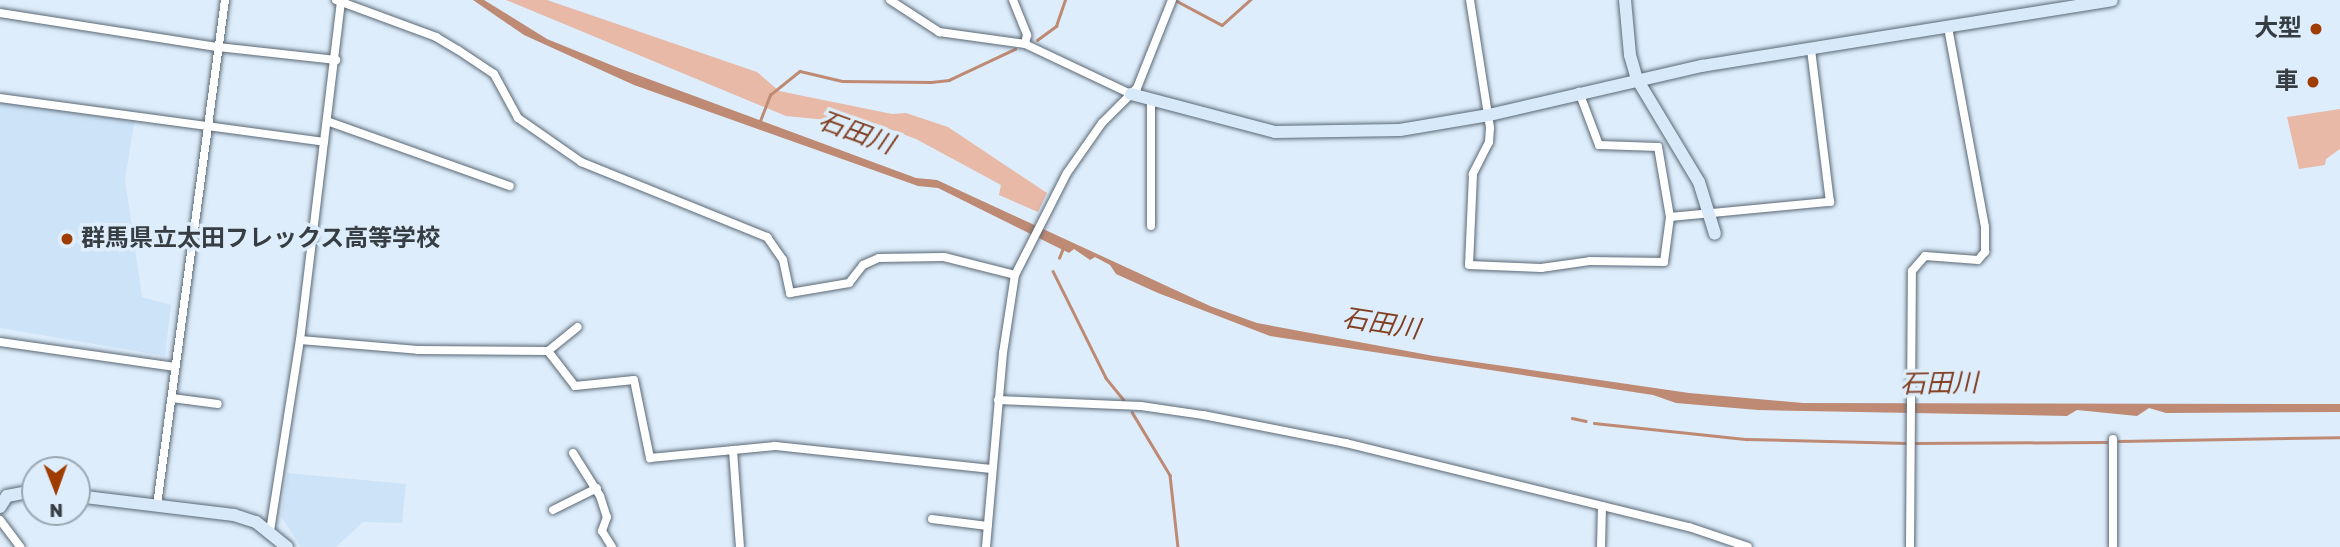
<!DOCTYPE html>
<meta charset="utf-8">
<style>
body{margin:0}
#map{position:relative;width:2340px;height:547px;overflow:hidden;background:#ddedfb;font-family:Rubik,"Noto Sans JP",sans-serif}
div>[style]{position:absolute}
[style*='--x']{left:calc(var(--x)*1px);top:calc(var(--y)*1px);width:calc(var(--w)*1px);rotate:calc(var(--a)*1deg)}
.built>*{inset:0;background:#cde3f7}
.green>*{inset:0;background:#e7b9a6}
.water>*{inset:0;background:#be8a74}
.stream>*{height:2.5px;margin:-1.25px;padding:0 1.25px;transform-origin:1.25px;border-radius:1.25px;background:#be8a74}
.roads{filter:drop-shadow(0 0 2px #5b6875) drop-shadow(0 0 2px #5b6875)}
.street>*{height:8px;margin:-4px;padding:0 4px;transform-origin:4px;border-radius:4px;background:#fff}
.secondary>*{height:12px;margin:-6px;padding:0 6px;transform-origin:6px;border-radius:6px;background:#d8eaf9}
.dots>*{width:19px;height:19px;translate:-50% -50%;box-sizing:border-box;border:4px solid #ddedfb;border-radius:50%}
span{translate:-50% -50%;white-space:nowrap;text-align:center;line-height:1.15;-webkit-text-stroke:7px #ddedfb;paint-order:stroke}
.poi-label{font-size:24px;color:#373e43;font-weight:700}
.right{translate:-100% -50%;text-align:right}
.left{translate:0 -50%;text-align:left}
.water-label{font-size:26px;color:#823f21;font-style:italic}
.north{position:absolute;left:21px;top:456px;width:70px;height:70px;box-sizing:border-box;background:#ddedfb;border:2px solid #9ba7b1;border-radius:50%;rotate:179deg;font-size:19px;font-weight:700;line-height:28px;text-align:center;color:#373e43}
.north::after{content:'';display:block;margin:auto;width:24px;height:32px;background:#9f3c00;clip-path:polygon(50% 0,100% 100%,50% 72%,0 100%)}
</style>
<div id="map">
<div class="built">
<i style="clip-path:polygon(0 101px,135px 117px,125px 180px,142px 297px,171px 305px,165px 356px,0 328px)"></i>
<i style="clip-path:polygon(287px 473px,406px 484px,402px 523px,363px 522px,336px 547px,301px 547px,281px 516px)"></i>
</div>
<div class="green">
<i style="clip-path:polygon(506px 0,547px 0,757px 72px,779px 91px,892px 114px,906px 113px,948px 127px,1047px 193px,1038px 212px,999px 195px,1001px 185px,916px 139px,878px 125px,786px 116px)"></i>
<i style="clip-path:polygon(2340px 109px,2340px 149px,2326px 159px,2325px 165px,2299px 169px,2287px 117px)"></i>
</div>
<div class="water">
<i style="clip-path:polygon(473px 0,484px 0,547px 39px,616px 67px,916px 178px,937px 180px,1210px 306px,1257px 323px,1434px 356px,1689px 393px,1803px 403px,2340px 404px,2340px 412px,2166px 413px,2149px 408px,2137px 416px,2077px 410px,2067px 416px,1758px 410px,1676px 403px,1653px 395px,1270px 336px,1158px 293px,1116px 274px,1110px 265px,1095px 257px,1090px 260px,1074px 249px,1069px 253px,938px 188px,918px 186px,634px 85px,524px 35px)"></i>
</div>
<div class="stream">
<i style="--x:1175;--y:0;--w:53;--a:28"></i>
<i style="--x:1222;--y:25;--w:38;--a:-42"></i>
<i style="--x:1037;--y:40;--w:24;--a:-36"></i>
<i style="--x:1056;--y:26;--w:28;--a:-71"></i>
<i style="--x:760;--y:121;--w:28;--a:-69"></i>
<i style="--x:770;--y:95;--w:38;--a:-39"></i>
<i style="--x:800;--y:71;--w:43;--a:13.4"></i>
<i style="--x:842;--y:81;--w:89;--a:0.6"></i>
<i style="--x:931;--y:82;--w:18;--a:-6"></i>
<i style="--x:949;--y:80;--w:73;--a:-25.2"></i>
<i style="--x:1059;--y:258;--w:11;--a:-68"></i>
<i style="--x:1053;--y:271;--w:119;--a:63.6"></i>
<i style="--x:1106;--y:378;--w:28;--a:51"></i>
<i style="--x:1132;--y:412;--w:74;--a:58.9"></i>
<i style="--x:1170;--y:475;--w:72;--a:83.7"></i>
<i style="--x:1572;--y:418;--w:14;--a:12"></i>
<i style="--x:1594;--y:423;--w:154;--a:6"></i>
<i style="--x:1747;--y:439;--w:160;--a:1.4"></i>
<i style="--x:2119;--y:441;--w:221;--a:-1"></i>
<i style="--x:1914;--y:443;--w:192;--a:-0.3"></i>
</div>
<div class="roads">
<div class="street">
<i style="--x:336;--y:0;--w:107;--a:20.3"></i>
<i style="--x:436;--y:37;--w:26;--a:31"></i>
<i style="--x:458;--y:50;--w:43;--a:33.7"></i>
<i style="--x:494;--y:74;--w:50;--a:61.4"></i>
<i style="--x:518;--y:118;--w:77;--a:34.9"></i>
<i style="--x:581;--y:162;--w:201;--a:22"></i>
<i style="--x:767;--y:237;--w:28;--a:55"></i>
<i style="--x:783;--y:260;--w:34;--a:78"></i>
<i style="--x:790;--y:293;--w:60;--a:-9.6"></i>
<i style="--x:849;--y:283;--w:23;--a:-52"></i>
<i style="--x:863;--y:265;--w:17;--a:-24"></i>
<i style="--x:879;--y:258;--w:65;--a:-0.9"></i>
<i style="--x:944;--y:257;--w:73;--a:14.2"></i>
<i style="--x:890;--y:0;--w:59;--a:33.1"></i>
<i style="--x:939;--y:32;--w:87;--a:7.9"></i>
<i style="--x:1025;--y:44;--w:117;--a:25.3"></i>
<i style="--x:1013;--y:0;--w:38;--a:68"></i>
<i style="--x:1027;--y:35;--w:9;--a:103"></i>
<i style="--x:1470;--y:0;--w:130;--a:81.1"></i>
<i style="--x:1490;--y:128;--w:14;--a:94"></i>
<i style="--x:1489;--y:142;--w:36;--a:117"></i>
<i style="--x:1473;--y:174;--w:91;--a:92.5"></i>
<i style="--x:1469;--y:265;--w:72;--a:2.4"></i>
<i style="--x:1541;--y:268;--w:49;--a:-8.1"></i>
<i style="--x:1590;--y:261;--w:74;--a:0.8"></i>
<i style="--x:1664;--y:262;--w:45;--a:-82.4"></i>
<i style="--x:1670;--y:217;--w:71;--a:-99.7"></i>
<i style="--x:1658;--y:147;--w:59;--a:-178.1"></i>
<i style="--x:1599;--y:145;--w:57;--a:-110.7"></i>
<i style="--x:0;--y:13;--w:221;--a:8.9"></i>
<i style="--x:218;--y:47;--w:119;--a:6.3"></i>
<i style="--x:0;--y:98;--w:327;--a:7.7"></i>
<i style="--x:327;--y:121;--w:194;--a:19.6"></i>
<i style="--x:1670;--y:217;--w:161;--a:-5.4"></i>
<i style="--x:1830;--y:202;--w:154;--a:-97.1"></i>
<i style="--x:1151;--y:226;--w:126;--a:-90"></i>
<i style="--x:300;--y:340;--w:118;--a:4.8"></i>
<i style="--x:418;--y:350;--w:130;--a:0.4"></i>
<i style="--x:548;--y:351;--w:38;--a:-39"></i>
<i style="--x:0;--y:342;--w:177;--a:8.1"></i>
<i style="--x:548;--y:351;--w:44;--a:52.4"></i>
<i style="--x:575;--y:386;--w:59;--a:-5.8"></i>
<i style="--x:634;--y:380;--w:80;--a:78.4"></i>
<i style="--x:650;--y:458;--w:126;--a:-5.5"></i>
<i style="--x:775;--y:446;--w:218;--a:6.1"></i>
<i style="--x:172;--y:398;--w:46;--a:7.4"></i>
<i style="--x:998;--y:400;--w:143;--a:2.4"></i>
<i style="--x:1141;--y:406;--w:63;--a:8.3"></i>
<i style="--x:1203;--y:415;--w:146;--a:11.1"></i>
<i style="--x:1346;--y:443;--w:353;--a:13.8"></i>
<i style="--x:1689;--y:527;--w:62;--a:18.7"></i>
<i style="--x:2113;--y:439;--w:108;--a:90"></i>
<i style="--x:733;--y:450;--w:97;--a:85.9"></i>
<i style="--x:573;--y:453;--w:51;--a:57.9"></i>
<i style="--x:600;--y:496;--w:22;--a:72"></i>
<i style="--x:607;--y:517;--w:15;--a:110"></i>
<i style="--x:602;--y:531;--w:19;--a:58"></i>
<i style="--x:157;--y:505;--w:510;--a:-82.33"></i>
<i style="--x:553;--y:510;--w:49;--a:-26.6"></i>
<i style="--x:932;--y:519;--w:56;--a:7.1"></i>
<i style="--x:0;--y:520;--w:34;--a:53"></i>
<i style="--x:270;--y:531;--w:193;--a:-81.1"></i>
<i style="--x:300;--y:340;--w:340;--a:-83.1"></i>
<i style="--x:986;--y:547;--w:195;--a:-85"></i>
<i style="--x:1003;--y:353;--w:79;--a:-81.3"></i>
<i style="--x:1015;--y:275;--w:114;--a:-63"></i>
<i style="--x:1067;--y:173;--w:61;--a:-55"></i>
<i style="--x:1102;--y:123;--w:49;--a:-45"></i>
<i style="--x:1137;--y:88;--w:95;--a:-68.3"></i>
<i style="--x:1601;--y:547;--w:41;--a:-88.6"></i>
<i style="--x:1910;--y:547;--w:276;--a:-89.6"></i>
<i style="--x:1912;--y:271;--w:20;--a:-49"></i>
<i style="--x:1925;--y:256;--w:53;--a:4.3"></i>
<i style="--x:1978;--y:260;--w:11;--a:-49"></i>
<i style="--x:1985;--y:252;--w:25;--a:-90"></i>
<i style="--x:1985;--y:227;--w:203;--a:-100.5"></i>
</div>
<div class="secondary">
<i style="--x:1625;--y:0;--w:55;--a:84.8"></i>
<i style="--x:1630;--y:55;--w:25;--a:74"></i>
<i style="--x:1637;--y:79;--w:120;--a:59"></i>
<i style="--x:1699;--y:182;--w:54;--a:72.9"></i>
<i style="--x:1131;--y:94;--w:149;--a:14.8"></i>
<i style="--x:1275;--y:132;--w:125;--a:-0.9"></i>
<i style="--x:1400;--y:130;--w:90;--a:-9.6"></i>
<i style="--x:1489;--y:115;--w:219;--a:-13"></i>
<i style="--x:1702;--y:66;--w:415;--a:-9.1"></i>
<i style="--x:77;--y:496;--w:158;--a:6.9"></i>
<i style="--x:234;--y:515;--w:23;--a:18"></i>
<i style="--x:256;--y:522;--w:40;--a:39"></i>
<i style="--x:0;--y:507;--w:13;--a:-58"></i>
<i style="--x:7;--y:496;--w:26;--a:-11"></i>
</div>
</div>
<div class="dots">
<i style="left:2316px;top:29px;background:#9f3c00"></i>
<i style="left:2313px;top:82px;background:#9f3c00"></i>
<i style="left:67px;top:239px;background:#9f3c00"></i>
</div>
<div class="poi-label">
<span class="right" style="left:2302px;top:29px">大型</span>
<span class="right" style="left:2299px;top:82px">車</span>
<span class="left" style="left:81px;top:239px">群馬県立太田フレックス高等学校</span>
</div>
<div class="water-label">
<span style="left:856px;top:133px;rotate:20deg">石田川</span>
<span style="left:1381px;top:324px;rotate:9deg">石田川</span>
<span style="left:1939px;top:384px;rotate:-1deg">石田川</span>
</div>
<div class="north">N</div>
</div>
